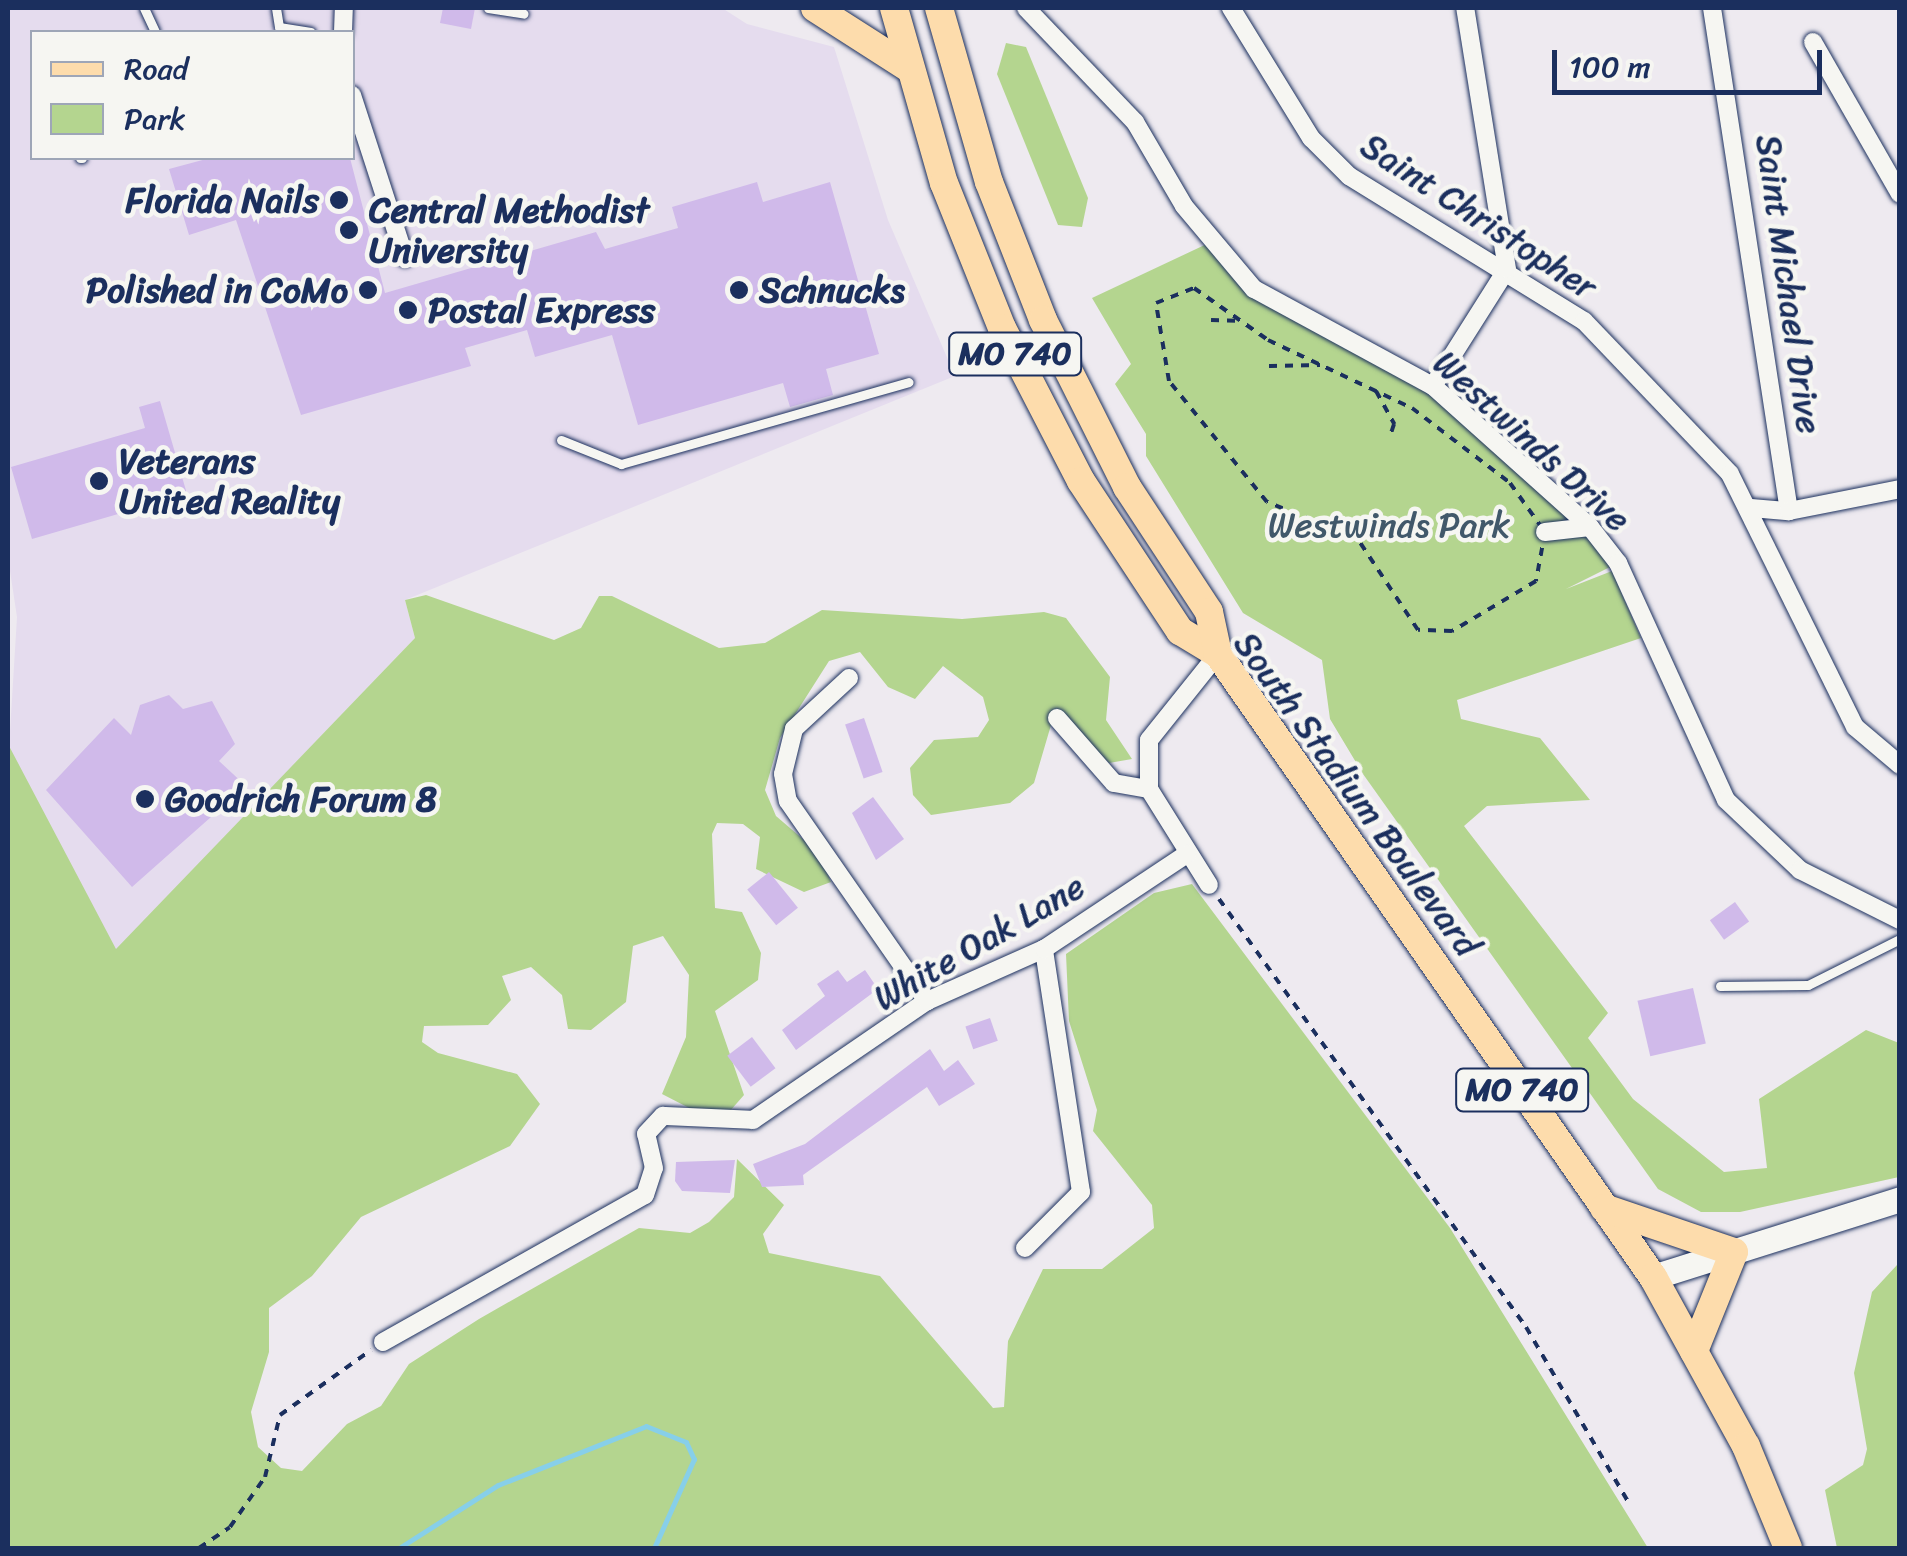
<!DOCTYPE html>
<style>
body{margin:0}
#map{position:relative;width:1907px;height:1556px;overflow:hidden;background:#eeeaf0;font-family:Sriracha,sans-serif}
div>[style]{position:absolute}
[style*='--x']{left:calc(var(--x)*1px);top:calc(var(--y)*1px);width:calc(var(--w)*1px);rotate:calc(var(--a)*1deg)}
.built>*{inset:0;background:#e5dcee}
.green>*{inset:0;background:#b4d58f}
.stream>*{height:5px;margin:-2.5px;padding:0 2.5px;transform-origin:2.5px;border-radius:2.5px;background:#87cfe9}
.building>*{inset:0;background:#d0baea;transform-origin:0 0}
.path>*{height:4px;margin-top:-2px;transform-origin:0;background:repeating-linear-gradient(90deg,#1b2f5e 0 8px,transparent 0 16px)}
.roads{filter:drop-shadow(0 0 2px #1b2f5e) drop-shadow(0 0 2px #1b2f5e)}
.service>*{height:9px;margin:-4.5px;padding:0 4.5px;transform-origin:4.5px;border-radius:4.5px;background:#f6f6f2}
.minor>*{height:18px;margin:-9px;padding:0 9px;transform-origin:9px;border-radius:9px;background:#f6f6f2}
.secondary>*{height:25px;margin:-12.5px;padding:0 12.5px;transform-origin:12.5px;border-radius:12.5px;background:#f6f6f2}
.primary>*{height:28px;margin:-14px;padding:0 14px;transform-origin:14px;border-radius:14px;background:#fddcac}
.dots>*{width:28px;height:28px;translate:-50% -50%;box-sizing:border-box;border:5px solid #f6f6f2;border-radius:50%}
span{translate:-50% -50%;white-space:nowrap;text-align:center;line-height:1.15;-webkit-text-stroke:9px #f6f6f2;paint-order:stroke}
.shield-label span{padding:2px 8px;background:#f6f6f2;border:2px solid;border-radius:8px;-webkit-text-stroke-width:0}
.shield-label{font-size:32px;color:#1b2f5e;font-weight:700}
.poi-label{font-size:35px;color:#1b2f5e;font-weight:700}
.right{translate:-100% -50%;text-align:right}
.left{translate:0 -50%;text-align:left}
.street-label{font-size:35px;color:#1b2f5e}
.park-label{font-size:35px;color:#41586a}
.frame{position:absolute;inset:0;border:10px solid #1b2f5e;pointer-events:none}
.legend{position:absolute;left:30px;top:30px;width:325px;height:130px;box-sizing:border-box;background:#f6f6f2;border:2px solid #9ea6b7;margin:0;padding:12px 18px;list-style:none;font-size:30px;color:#1b2f5e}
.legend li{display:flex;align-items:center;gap:20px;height:50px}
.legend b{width:50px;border:2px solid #9ea6b7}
.scale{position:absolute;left:1552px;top:50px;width:270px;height:45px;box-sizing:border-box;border:5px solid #1b2f5e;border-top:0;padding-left:12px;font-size:30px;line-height:35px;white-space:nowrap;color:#1b2f5e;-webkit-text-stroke:8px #f6f6f2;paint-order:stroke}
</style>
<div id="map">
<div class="built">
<i style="clip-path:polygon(evenodd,8px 8px,722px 8px,747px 24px,834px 47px,888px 220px,955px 376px,405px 600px,415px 638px,116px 950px,9px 748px,17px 617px,8px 558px,8px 8px,32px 32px,352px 32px,352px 158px,32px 158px,32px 32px)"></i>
</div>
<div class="green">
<i style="clip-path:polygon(1006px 43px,1026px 47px,1088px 198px,1082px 227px,1058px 225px,997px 74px)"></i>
<i style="clip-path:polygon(1211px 242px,1231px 268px,1433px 386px,1618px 563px,1566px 589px,1612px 571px,1641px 638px,1457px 700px,1461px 719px,1540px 738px,1590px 800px,1487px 806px,1464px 826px,1608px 1013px,1588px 1038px,1633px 1099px,1724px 1172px,1767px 1168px,1759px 1099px,1866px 1030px,1899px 1043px,1899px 1177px,1740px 1212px,1701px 1212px,1658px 1189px,1363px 774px,1330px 719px,1322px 660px,1243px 613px,1146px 456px,1146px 434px,1115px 384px,1131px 364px,1092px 298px)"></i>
<i style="clip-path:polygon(426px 595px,554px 640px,581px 628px,599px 596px,612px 596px,719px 648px,765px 643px,822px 610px,962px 619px,1044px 612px,1066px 618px,1110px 677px,1106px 720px,1132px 759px,1109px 763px,1056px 708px,1034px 783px,1010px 803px,931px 815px,913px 795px,910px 768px,934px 740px,978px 737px,989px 720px,983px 697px,943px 666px,915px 699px,888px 687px,860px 652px,829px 661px,780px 738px,765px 790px,776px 816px,818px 852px,831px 882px,804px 892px,756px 869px,760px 837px,743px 824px,717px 823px,712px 834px,715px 908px,742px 912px,761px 953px,758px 980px,715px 1011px,744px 1095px,730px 1111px,695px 1111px,662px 1094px,686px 1037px,689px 975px,663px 936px,633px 946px,626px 1002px,591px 1030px,568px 1029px,562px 995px,531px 967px,502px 976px,511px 1000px,488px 1025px,424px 1026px,422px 1042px,438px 1053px,517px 1074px,540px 1104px,510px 1146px,361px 1217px,312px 1276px,269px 1308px,269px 1352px,251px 1412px,258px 1447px,281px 1468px,302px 1471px,347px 1424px,381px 1406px,409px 1364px,479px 1319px,639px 1228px,690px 1233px,709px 1222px,734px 1197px,737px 1159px,784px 1205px,763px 1234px,769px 1253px,880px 1276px,993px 1408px,1004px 1407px,1008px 1341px,1043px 1269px,1102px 1269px,1154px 1228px,1152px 1205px,1093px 1131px,1097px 1110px,1069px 1021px,1066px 954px,1154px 893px,1192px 884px,1450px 1228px,1648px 1548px,8px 1548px,8px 744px,116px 949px,415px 638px,405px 600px)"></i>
<i style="clip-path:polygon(1899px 1216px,1899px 1548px,1837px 1548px,1825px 1490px,1863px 1465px,1867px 1449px,1854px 1373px,1872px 1292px,1897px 1265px)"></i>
</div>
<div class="stream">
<i style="--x:399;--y:1548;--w:117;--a:-32.5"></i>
<i style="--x:498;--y:1485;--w:159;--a:-21.7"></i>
<i style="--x:646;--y:1426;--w:43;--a:21.8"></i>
<i style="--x:686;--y:1442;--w:19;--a:65"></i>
<i style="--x:694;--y:1459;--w:98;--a:114.2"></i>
</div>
<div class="building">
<i style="clip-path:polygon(443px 8px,475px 8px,471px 29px,440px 23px)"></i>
<i style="clip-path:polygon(210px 158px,350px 158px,385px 293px,596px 232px,605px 249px,678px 228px,672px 207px,757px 182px,763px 202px,830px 182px,879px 354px,826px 369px,833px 395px,790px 407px,783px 383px,638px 425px,612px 335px,535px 357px,527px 330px,465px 348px,471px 366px,301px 415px,236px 220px,189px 235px,169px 169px)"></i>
<i style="clip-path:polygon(160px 401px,187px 494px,32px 539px,11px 467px,145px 428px,139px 407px)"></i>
<i style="clip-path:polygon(169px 695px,183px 709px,212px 701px,235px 744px,219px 761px,246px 786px,132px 887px,46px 790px,114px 718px,131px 735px,140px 705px)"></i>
<i style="left:864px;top:718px;width:57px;height:20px;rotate:71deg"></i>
<i style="clip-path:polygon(873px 797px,904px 839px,876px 860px,852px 813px)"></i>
<i style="left:769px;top:872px;width:46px;height:28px;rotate:51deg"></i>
<i style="left:1735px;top:902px;width:24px;height:31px;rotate:54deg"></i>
<i style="clip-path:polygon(838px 970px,847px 982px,865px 970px,878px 989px,796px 1050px,782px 1030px,825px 996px,817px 984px)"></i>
<i style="left:1693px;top:988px;width:57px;height:57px;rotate:77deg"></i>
<i style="left:990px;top:1018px;width:24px;height:26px;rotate:71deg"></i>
<i style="left:752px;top:1037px;width:39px;height:31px;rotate:53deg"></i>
<i style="clip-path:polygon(930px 1049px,944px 1071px,958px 1060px,975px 1084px,939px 1106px,927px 1087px,803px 1175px,804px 1185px,762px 1187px,753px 1164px,805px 1144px)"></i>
<i style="clip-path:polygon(735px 1160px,730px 1193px,682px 1191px,675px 1181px,676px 1162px)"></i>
</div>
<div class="path">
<i style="--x:1194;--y:288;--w:90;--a:35.1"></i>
<i style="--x:1268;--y:340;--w:159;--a:25.3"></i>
<i style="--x:1412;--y:408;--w:123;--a:37.4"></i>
<i style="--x:1510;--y:483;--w:60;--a:54.5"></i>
<i style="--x:1545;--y:532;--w:50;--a:100.4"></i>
<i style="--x:1536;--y:581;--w:98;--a:149.2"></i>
<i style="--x:1452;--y:631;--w:34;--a:-178"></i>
<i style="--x:1418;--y:630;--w:110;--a:-123.5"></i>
<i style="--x:1357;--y:538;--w:97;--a:-158.2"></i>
<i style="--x:1267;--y:502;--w:156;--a:-129"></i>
<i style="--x:1169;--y:381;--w:79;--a:-99.5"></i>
<i style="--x:1156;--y:303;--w:41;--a:-21.5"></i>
<i style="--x:1211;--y:320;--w:25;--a:2"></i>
<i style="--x:1269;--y:366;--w:51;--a:-1.1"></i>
<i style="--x:1376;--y:391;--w:38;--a:61"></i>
<i style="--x:1394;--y:424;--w:13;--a:108"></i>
<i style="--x:1219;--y:899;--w:527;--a:54.35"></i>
<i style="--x:1526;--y:1327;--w:204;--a:59.7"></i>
<i style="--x:115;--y:1548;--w:17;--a:0"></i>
<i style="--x:199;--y:1548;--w:37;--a:-34"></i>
<i style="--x:230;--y:1527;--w:61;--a:-55"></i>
<i style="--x:265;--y:1477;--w:64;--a:-76.4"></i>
<i style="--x:280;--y:1415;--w:112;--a:-35.5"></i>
</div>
<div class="roads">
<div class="service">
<i style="--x:144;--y:8;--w:26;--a:65"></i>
<i style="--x:276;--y:8;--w:19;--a:81"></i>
<i style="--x:279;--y:27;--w:32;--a:9"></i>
<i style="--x:488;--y:8;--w:36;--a:9"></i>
<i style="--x:80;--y:158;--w:2;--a:0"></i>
<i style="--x:561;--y:440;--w:65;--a:21.8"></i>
<i style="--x:621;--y:464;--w:299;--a:-15.9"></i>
<i style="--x:1720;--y:986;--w:88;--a:-0.7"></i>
<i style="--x:1808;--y:985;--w:103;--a:-26.6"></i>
</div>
<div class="minor">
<i style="--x:1026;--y:8;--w:158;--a:46.3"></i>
<i style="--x:1135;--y:122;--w:97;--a:59.7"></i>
<i style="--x:1184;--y:206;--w:109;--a:49.9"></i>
<i style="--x:1254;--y:289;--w:204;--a:28.5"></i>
<i style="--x:1433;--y:386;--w:211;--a:41.9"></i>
<i style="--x:1590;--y:527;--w:46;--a:52.1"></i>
<i style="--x:1618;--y:563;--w:260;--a:65.5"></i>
<i style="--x:1726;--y:800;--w:102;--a:43.4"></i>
<i style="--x:1800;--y:870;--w:112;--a:26.6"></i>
<i style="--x:1231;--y:8;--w:153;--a:58.4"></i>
<i style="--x:1311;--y:138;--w:54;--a:45"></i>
<i style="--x:1349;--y:176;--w:276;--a:31.7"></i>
<i style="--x:1584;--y:321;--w:211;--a:46.3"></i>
<i style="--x:1730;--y:474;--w:282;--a:63.7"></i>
<i style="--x:1855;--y:727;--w:59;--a:40.2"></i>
<i style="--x:1712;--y:8;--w:509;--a:81.3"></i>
<i style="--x:343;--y:32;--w:24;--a:-88"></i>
<i style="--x:1813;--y:42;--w:175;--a:60.2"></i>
<i style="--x:352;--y:95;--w:171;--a:72"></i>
<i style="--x:1433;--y:386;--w:138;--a:-57.7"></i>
<i style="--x:1507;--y:269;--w:264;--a:-99.1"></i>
<i style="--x:1751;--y:508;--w:38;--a:5"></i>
<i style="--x:1789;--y:511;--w:113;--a:-11.2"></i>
<i style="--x:1545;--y:532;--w:45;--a:-6.3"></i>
<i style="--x:849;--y:678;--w:75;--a:137.2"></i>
<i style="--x:794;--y:729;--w:46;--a:103.7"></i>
<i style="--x:783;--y:774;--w:27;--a:80"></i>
<i style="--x:788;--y:801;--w:244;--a:55.2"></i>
<i style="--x:1057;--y:718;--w:86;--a:48.8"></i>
<i style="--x:1114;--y:783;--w:36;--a:10"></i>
<i style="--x:1149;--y:789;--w:113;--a:58"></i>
<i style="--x:1149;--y:789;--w:49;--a:-90"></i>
<i style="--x:1149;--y:740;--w:110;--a:-51.3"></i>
<i style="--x:1025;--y:1248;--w:79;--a:-45"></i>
<i style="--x:1081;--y:1192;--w:246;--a:-98.7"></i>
<i style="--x:383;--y:1342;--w:300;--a:-29.3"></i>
<i style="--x:645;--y:1195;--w:28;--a:-72"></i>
<i style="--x:654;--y:1168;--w:35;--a:-103"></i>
<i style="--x:646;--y:1134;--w:25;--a:-47"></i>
<i style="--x:663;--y:1116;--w:90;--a:2.5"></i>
<i style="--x:753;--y:1120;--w:211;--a:-34.4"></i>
<i style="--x:927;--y:1001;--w:128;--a:-24"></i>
<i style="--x:1044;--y:949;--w:172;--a:-33.6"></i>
</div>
<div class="secondary">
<i style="--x:1653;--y:1277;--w:259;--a:-17.5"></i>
</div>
<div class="primary">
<i style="--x:815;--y:8;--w:112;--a:32.6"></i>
<i style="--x:894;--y:8;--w:182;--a:74.1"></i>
<i style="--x:944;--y:183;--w:156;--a:68.2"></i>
<i style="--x:1002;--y:328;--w:172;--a:62.7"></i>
<i style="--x:1081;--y:481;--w:180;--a:56.6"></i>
<i style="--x:1180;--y:631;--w:44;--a:31.2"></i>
<i style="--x:1218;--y:654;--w:760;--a:55.08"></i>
<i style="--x:1653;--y:1277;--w:193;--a:61.2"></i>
<i style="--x:1746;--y:1446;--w:110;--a:67.6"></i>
<i style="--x:939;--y:8;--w:181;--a:74"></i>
<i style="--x:989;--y:182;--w:148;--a:68.6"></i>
<i style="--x:1043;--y:320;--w:187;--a:63.3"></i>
<i style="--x:1127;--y:487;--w:149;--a:56.7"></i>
<i style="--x:1209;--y:612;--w:43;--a:77.9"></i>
<i style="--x:1604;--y:1208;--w:137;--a:18.7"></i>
<i style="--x:1734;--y:1252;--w:107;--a:112"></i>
</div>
</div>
<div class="dots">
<i style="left:339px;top:200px;background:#1b2f5e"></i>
<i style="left:349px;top:230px;background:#1b2f5e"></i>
<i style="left:368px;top:290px;background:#1b2f5e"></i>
<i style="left:739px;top:290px;background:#1b2f5e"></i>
<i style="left:408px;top:310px;background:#1b2f5e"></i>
<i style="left:99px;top:481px;background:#1b2f5e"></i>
<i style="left:145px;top:799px;background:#1b2f5e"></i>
</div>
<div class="shield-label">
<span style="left:1015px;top:354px">MO 740</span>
<span style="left:1522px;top:1090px">MO 740</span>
</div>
<div class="poi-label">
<span class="right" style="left:319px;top:200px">Florida Nails</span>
<span class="left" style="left:369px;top:230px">Central Methodist<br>University</span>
<span class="right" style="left:348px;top:290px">Polished in CoMo</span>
<span class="left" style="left:759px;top:290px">Schnucks</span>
<span class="left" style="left:428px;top:310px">Postal Express</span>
<span class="left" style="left:119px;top:481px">Veterans<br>United Reality</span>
<span class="left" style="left:165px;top:799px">Goodrich Forum 8</span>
</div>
<div class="street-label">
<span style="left:1479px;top:216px;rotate:33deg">Saint Christopher</span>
<span style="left:1789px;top:284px;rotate:82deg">Saint Michael Drive</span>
<span style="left:1532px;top:441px;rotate:42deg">Westwinds Drive</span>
<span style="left:1357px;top:794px;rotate:54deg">South Stadium Boulevard</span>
<span style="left:979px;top:942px;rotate:-30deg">White Oak Lane</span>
</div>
<div class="park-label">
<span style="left:1389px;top:525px">Westwinds Park</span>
</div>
<div class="frame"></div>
<ul class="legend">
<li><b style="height:12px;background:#fddcac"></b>Road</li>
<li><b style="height:28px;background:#b4d58f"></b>Park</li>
</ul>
<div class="scale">100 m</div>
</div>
